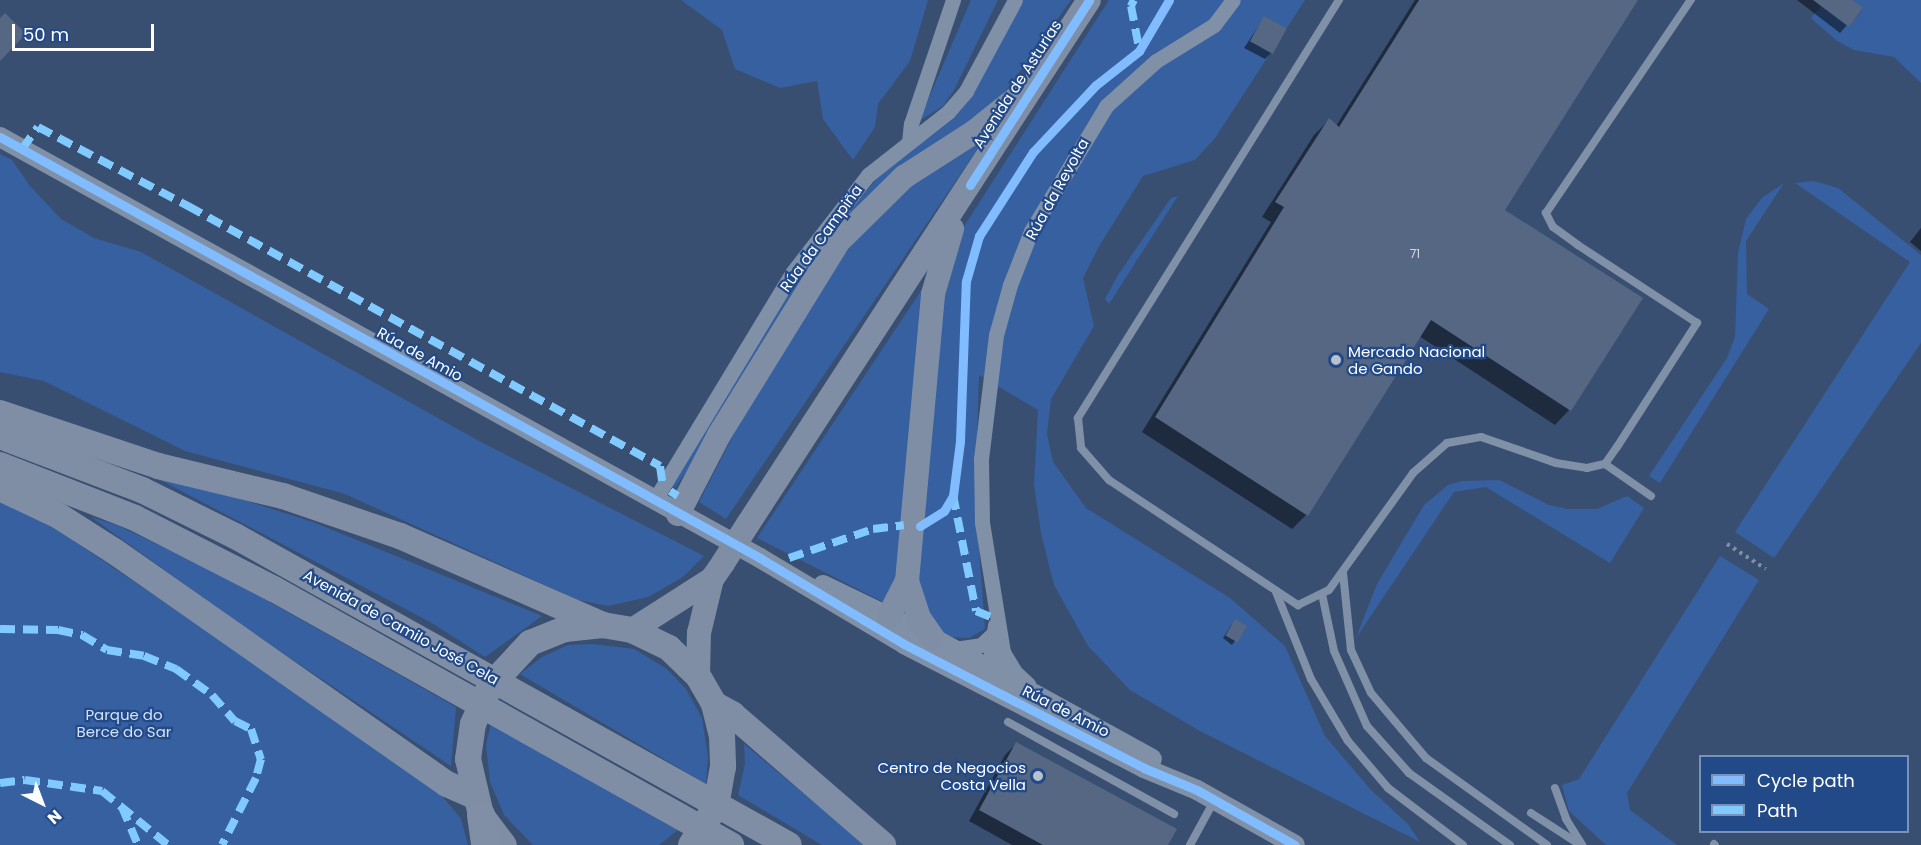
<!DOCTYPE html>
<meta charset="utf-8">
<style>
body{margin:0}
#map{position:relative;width:1921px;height:845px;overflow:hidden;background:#394f72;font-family:Poppins,sans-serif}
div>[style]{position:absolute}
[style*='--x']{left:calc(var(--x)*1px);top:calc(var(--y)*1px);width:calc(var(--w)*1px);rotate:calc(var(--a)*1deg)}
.green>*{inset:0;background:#36609f}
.shadow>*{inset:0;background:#0007}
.building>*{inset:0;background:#556782;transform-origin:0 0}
.path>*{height:4px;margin-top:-2px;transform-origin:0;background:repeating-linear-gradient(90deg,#8090a7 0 3px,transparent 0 7.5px)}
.service>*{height:8px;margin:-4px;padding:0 4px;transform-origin:4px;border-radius:4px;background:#8090a7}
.minor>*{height:15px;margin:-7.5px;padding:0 7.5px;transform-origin:7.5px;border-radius:7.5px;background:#8090a7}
.tertiary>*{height:20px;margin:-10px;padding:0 10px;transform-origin:10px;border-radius:10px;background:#8090a7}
.primary>*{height:24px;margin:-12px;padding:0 12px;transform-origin:12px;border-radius:12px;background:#7f8ea5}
.trunk>*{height:26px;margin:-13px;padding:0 13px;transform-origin:13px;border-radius:13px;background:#808ea5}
.motorway>*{height:28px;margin:-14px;padding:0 14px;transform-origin:14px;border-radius:14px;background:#808fa5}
.primary-bridge>*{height:24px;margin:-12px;padding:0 12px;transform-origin:12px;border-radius:12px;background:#7f8ea5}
.trunk-bridge>*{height:26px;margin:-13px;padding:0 13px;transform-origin:13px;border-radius:13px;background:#808ea5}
.quiet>*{height:8px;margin-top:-4px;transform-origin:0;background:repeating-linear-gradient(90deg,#80caff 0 15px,transparent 0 23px)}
.cycleway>*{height:9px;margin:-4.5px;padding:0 4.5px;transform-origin:4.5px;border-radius:4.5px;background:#80bcff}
.dots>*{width:16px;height:16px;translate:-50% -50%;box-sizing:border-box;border:3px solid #224a89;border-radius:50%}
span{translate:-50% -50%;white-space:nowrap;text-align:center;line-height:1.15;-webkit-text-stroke:4.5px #224a89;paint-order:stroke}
.number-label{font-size:12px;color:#d4d9e0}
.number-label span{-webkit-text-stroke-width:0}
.street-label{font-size:15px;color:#fff}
.poi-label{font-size:15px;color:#fff}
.left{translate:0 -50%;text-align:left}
.right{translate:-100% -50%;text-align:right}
.park-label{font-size:15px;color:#d3e1f8}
.legend{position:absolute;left:1699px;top:755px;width:210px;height:78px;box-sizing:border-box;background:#224a89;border:2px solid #7a92b8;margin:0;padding:8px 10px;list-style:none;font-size:18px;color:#fff}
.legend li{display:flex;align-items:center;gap:12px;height:30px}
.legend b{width:30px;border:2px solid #7a92b8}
.north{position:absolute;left:12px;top:773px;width:60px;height:60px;-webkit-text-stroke:4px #224a89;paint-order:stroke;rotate:138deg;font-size:16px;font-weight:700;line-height:24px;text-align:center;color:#fff}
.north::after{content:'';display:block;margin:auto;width:21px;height:27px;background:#fff;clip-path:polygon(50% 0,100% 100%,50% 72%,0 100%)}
.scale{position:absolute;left:12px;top:24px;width:142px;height:27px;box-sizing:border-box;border:3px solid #fff;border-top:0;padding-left:8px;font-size:18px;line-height:21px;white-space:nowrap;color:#fff;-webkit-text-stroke:4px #224a89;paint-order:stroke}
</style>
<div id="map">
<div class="green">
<i style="clip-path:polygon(681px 0,928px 0,910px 61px,878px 104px,875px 127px,853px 160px,823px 119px,817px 81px,780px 88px,735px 69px,722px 30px)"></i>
<i style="clip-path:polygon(971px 0,998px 0,954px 90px,943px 106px,919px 121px)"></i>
<i style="clip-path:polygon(1020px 0,1071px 0,1008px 88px,975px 118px,897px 174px,675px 488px,671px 485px,781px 298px,886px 167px,937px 130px,956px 110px)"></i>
<i style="clip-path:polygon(1109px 0,1305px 0,1215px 138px,1195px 160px,1143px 176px,1098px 248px,1083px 278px,1094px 326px,1051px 399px,1047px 434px,1053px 462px,1086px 508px,1230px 598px,1285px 646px,1325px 736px,1371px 790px,1408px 824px,1420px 842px,1200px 731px,1130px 690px,1088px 646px,1054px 585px,1041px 533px,1034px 485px,1038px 410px,979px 375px,975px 495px,985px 629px,969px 638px,952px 637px,757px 538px,972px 214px)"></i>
<i style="clip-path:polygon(1853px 0,1921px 0,1921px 83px,1894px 57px,1854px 50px,1837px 41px,1811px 18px,1821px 6px,1849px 27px,1863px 9px)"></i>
<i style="clip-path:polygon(975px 139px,983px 141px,726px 519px,699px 502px,741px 420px,816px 290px,871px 221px,917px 179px)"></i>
<i style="clip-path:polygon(0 154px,12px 160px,30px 186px,61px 219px,94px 238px,141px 252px,479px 441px,704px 556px,683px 577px,648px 597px,608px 606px,578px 600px,345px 494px,185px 451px,44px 381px,0 372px)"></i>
<i style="clip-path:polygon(1814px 181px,1838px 188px,1921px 255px,1921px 343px,1774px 558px,1735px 532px,1910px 262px,1795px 183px)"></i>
<i style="clip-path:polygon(1784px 183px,1746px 241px,1747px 294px,1769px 309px,1660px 483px,1649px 476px,1727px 358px,1735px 337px,1738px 253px,1746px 219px,1762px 198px)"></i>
<i style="clip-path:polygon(1178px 196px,1109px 304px,1105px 299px,1118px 275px,1171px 198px)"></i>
<i style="clip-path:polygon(130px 464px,313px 522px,542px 616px,485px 657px,432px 623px)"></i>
<i style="clip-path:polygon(1499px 480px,1549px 505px,1567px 509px,1597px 509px,1627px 496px,1644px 508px,1610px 563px,1486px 487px,1454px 492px,1356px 638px,1377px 584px,1424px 505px,1448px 485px,1462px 481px)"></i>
<i style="clip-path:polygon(0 498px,36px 515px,433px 785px,461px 819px,468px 845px,0 845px)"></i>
<i style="clip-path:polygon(91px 517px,119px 526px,224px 576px,456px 707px,451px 766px,244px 627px)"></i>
<i style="clip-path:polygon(1720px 556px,1759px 580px,1627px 793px,1630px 810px,1677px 845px,1606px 845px,1569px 811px,1562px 785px,1579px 779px)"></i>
<i style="clip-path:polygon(593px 644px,634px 649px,667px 669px,686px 689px,702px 718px,708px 757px,706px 784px,520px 674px,542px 657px,568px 645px)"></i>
<i style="clip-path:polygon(491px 723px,678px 830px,659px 845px,533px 845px,504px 815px,490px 782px,486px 745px)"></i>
<i style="clip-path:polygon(744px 744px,866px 845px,822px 845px,738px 795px,745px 764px)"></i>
</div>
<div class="shadow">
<i style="clip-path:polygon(1415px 0,1636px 0,1503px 210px,1641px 299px,1569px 410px,1555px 425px,1419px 336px,1306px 515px,1292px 529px,1142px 432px,1271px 222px,1262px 217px,1314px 135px,1329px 120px,1336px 126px)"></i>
<i style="clip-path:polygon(1797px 0,1851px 0,1861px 9px,1840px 33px)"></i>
<i style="clip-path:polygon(1264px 18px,1272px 52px,1265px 59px,1244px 48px)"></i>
<i style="clip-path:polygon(1921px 228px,1921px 251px,1910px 242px)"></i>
<i style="clip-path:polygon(1232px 624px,1245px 627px,1232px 645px,1223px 638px)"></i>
<i style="clip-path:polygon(1016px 744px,1167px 845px,1012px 845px,969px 821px,1005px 755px)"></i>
</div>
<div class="building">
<i style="clip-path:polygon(1419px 0,1638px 0,1505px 210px,1643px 298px,1571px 411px,1431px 320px,1308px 516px,1155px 417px,1284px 207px,1275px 202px,1329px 118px,1339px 127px)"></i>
<i style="clip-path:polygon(1813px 0,1853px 0,1863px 8px,1849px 27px)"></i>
<i style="clip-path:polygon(5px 13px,26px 34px,0 61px,0 18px)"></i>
<i style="left:1264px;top:16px;width:26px;height:29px;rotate:29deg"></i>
<i style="left:1235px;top:619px;width:14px;height:19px;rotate:30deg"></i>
<i style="clip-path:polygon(1016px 742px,1177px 829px,1168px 845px,1043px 845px,979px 810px)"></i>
</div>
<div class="path">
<i style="--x:1727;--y:544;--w:46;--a:32.7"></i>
</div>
<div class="service">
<i style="--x:1339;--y:0;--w:493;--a:122"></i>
<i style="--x:1078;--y:418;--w:30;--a:84"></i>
<i style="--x:1081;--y:448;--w:43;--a:48.8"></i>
<i style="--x:1109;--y:480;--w:227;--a:33.5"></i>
<i style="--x:1298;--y:605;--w:34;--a:-26"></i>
<i style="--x:1329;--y:590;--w:144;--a:-54.3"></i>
<i style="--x:1413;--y:473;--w:45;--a:-41.4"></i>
<i style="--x:1447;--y:443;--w:35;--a:-10"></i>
<i style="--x:1481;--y:437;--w:79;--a:19.1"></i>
<i style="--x:1556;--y:463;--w:31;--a:9"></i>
<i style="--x:1587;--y:468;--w:18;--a:-13"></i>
<i style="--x:1605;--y:464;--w:21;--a:-55"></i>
<i style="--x:1617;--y:447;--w:148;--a:-57.2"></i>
<i style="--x:1697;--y:323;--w:142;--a:-146.8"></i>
<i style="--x:1578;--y:245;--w:31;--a:-144"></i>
<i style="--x:1553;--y:227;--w:16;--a:-117"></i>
<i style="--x:1546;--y:213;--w:258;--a:-55.8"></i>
<i style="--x:1605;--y:464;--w:56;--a:34.8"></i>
<i style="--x:1343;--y:573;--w:77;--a:84.1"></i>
<i style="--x:1351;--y:650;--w:47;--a:65.1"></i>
<i style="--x:1371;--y:693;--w:85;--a:49.8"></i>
<i style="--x:1426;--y:758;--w:149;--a:35.7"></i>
<i style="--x:1276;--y:592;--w:94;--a:68.1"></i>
<i style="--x:1311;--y:679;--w:72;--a:59.2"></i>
<i style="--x:1348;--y:741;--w:62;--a:49.6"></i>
<i style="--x:1388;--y:788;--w:94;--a:37.2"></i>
<i style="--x:1322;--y:594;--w:58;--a:78.1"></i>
<i style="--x:1334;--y:651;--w:82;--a:66.3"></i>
<i style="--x:1367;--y:726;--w:63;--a:48.2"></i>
<i style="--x:1409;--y:773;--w:124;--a:35.5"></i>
<i style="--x:1008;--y:722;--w:190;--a:29"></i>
<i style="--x:1555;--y:788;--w:33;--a:70"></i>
<i style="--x:1566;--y:819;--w:31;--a:58"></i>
<i style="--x:1531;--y:813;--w:57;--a:32.9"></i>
<i style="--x:1714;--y:844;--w:1;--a:45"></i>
<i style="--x:1190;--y:845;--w:50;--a:-61.4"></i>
</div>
<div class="minor">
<i style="--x:909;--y:142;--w:18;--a:-84"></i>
<i style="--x:911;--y:124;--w:131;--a:-71.3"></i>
<i style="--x:654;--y:501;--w:267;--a:-58.8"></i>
<i style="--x:792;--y:273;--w:124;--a:-52.2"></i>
<i style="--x:868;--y:175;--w:102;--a:-38.2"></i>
<i style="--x:948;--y:112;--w:28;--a:-49"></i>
<i style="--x:966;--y:91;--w:103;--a:-61.7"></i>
<i style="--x:995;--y:625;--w:36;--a:98"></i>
<i style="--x:990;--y:661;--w:14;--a:65"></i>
<i style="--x:954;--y:649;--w:27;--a:-8"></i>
<i style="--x:981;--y:645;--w:18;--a:-43"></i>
<i style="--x:1003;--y:652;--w:23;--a:59"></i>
<i style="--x:1015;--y:672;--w:18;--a:43"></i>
<i style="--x:994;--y:670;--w:20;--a:-63"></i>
<i style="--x:1003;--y:652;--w:132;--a:-99.2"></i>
<i style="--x:982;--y:522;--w:63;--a:-90.9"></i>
<i style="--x:981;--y:459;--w:125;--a:-83.1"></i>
<i style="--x:996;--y:335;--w:52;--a:-74.4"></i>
<i style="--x:1010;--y:285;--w:58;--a:-68.7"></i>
<i style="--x:1031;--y:231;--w:146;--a:-59"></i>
<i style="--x:1106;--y:106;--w:67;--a:-42"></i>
<i style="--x:1156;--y:61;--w:68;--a:-31.8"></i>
<i style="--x:1214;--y:25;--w:31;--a:-53"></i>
</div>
<div class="tertiary">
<i style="--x:0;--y:137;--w:869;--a:28.98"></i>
<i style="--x:760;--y:558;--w:168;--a:30.8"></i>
<i style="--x:904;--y:644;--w:270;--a:27.3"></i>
<i style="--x:1144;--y:768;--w:57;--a:22.5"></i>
<i style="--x:1197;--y:790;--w:112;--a:29.3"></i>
<i style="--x:823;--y:585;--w:122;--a:25.7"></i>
<i style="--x:933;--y:638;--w:250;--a:28.9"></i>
</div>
<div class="primary">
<i style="--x:678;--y:514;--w:89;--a:-62.6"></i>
<i style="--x:719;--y:435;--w:227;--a:-58.3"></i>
<i style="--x:838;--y:242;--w:93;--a:-44.6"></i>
<i style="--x:904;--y:177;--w:83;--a:-32.7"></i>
<i style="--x:974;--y:132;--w:58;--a:-38.7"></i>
<i style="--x:748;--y:524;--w:625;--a:-56.95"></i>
<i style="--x:907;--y:581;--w:39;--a:72"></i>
<i style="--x:919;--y:618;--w:24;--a:55"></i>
<i style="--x:889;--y:616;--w:39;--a:-63"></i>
<i style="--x:907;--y:581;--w:288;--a:-84.8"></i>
<i style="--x:933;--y:294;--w:68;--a:-73.7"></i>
<i style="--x:632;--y:630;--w:95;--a:-32.5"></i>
<i style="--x:698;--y:676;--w:43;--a:-88.7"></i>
<i style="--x:699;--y:633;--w:56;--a:-76.5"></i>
<i style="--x:712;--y:579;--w:19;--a:-55"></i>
</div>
<div class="trunk">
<i style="--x:0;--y:413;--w:167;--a:18.5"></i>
<i style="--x:158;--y:466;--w:129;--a:13.5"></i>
<i style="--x:283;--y:496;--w:124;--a:18.9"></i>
<i style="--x:400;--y:536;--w:222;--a:23.7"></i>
<i style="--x:0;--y:436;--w:152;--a:20.8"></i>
<i style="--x:142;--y:490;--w:104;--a:26.3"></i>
<i style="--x:235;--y:536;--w:634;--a:29.15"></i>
<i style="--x:0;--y:465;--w:145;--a:21.4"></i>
<i style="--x:135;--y:518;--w:156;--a:27.1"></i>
<i style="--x:274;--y:589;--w:524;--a:29.26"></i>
<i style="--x:0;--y:488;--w:65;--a:25.4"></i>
<i style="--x:59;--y:516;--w:65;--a:32.5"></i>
<i style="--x:114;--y:551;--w:406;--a:35"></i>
<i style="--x:447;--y:784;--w:30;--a:24"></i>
<i style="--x:530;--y:643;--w:38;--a:-22"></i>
<i style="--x:565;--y:629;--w:38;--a:-6"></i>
<i style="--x:603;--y:625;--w:29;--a:10"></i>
<i style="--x:632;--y:630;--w:41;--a:25.9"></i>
<i style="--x:669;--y:648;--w:40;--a:44"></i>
<i style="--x:698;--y:676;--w:32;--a:60"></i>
<i style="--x:714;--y:704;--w:32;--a:76"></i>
<i style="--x:722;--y:735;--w:32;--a:88"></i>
<i style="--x:714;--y:704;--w:21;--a:29"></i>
<i style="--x:732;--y:714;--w:200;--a:40.9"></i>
<i style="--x:468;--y:759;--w:57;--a:76.9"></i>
<i style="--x:481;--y:815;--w:38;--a:53"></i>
</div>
<div class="motorway">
<i style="--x:481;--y:815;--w:30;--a:82"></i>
</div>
<div class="primary-bridge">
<i style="--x:723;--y:563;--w:46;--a:-57.3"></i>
</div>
<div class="trunk-bridge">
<i style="--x:468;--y:759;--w:35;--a:-82"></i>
<i style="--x:473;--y:724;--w:42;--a:-65.9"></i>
<i style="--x:490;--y:686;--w:59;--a:-47.1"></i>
<i style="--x:691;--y:845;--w:46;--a:-57.3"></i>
<i style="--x:716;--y:806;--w:40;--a:-80"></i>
</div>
<div class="quiet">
<i style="--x:1134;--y:0;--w:7;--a:117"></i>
<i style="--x:1131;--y:6;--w:43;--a:79.2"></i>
<i style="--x:22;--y:149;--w:27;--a:-54"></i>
<i style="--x:38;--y:127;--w:170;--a:27.8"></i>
<i style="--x:188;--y:206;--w:539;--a:28.85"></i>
<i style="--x:660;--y:466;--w:21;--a:82"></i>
<i style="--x:670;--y:491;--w:9;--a:32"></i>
<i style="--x:953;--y:495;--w:118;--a:78.8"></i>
<i style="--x:976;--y:611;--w:22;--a:22"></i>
<i style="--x:789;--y:558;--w:89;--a:-19"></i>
<i style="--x:873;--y:529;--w:31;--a:-7"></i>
<i style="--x:0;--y:629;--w:58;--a:1"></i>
<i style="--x:58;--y:630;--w:25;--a:12"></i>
<i style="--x:82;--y:635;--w:29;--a:31"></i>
<i style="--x:107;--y:650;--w:37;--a:9"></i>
<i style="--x:144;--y:656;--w:35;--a:22"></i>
<i style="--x:176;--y:669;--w:44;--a:35.8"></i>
<i style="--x:212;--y:695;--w:35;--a:49"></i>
<i style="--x:235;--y:721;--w:18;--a:27"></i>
<i style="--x:251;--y:729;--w:32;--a:72"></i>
<i style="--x:261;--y:759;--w:20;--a:105"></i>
<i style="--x:256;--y:778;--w:75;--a:116.9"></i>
<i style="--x:0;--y:783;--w:25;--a:-7"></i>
<i style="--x:25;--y:780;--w:78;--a:8.1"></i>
<i style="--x:102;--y:791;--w:85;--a:39.3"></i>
<i style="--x:122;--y:807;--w:41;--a:67.2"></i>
</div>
<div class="cycleway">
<i style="--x:0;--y:137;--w:869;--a:28.98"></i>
<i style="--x:760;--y:558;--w:168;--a:30.8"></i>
<i style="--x:904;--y:644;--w:270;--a:27.3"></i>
<i style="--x:1144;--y:768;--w:57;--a:22.5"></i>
<i style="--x:1197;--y:790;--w:112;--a:29.3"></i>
<i style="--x:970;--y:185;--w:220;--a:-57.2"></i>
<i style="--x:920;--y:526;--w:28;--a:-32"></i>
<i style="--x:944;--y:511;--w:17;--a:-59"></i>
<i style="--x:953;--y:496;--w:55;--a:-82.7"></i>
<i style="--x:960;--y:441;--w:160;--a:-87.9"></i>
<i style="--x:966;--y:281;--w:47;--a:-73.9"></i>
<i style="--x:979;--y:236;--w:100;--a:-57.3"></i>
<i style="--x:1033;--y:152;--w:92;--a:-46.8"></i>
<i style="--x:1096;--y:85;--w:55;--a:-38.3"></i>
<i style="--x:1139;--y:51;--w:59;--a:-59.5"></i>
</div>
<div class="dots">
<i style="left:1336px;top:360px;background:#bac1ce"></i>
<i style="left:1038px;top:776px;background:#bac1ce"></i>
</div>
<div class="number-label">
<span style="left:1415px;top:254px">71</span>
</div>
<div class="street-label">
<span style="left:1017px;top:84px;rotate:-57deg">Avenida de Asturias</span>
<span style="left:1057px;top:189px;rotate:-61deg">Rúa da Revolta</span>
<span style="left:821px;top:238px;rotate:-54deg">Rúa da Campiña</span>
<span style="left:420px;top:354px;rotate:29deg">Rúa de Amio</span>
<span style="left:401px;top:627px;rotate:29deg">Avenida de Camilo José Cela</span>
<span style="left:1066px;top:711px;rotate:27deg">Rúa de Amio</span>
</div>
<div class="poi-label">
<span class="left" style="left:1348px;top:360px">Mercado Nacional<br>de Gando</span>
<span class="right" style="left:1026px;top:776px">Centro de Negocios<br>Costa Vella</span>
</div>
<div class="park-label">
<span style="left:124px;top:723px">Parque do<br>Berce do Sar</span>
</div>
<ul class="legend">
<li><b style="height:8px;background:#80bcff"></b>Cycle path</li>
<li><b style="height:8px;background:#80caff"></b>Path</li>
</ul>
<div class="north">N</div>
<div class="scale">50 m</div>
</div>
